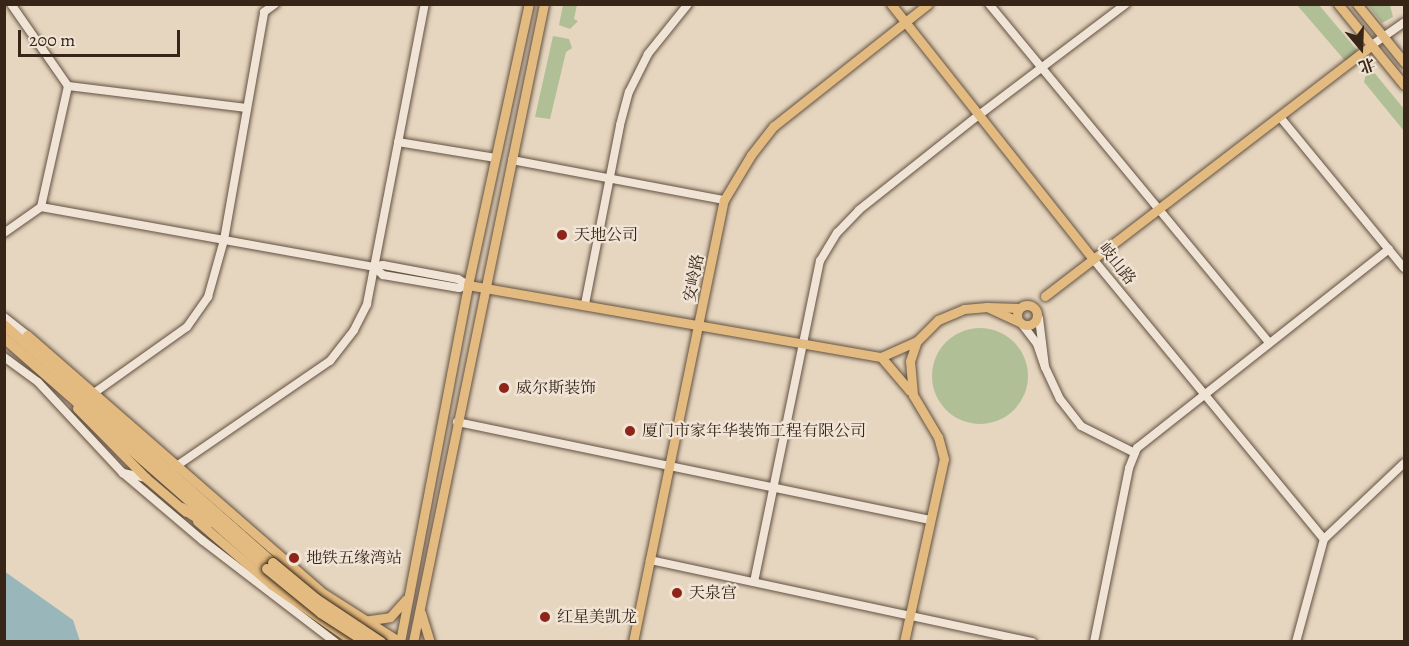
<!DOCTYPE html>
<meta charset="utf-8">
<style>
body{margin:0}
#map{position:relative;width:1409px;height:646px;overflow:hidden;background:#e6d6bf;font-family:Alegreya,"Noto Serif SC",serif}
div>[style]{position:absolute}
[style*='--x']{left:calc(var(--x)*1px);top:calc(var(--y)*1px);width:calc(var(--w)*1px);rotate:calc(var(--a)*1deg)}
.green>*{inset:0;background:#b0bf96}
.round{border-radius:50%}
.water>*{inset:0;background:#99b7ba}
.roads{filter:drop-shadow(0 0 2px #635142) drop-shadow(0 0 2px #635142)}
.minor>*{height:8px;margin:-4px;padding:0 4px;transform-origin:4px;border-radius:4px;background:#efe4d5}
.major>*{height:9px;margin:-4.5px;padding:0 4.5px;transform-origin:4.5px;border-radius:4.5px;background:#e3bb80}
.major>.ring{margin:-4.5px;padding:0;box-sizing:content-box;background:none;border:9px solid #e3bb80;border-radius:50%}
.highway>*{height:10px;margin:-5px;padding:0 5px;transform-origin:5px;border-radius:5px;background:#e3bb80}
.bridges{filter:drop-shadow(0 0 2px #372518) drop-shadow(0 0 2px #372518)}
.highway-bridge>*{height:10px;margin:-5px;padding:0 5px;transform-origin:5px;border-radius:5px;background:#e3bb80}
.dots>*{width:16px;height:16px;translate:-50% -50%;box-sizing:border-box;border:3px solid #efe4d5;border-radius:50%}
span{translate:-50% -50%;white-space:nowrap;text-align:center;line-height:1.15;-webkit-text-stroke:4.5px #efe4d5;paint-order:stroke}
.poi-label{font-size:16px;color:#372518}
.left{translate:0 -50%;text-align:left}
.street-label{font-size:16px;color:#372518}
.frame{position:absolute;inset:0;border:6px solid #372518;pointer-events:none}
.north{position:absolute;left:1331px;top:18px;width:60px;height:60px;-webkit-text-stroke:4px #efe4d5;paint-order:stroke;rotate:161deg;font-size:16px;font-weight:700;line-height:24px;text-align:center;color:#372518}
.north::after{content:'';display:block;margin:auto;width:21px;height:27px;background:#372518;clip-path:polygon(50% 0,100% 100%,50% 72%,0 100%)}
.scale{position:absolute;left:18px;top:30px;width:162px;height:27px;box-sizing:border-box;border:3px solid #372518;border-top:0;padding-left:8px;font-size:18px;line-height:21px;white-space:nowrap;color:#372518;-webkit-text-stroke:4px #efe4d5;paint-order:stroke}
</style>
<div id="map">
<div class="green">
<i style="clip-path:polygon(563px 5px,577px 5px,574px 19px,578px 21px,570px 29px,559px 25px)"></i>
<i style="clip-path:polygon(1297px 5px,1319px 5px,1357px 50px,1347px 63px)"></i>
<i style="clip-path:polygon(1368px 5px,1390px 5px,1393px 17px,1382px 23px)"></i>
<i style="clip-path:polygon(553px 36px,569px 39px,572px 48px,566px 52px,550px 119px,535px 117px)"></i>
<i style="clip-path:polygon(1368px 65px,1404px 109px,1404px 131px,1364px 82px)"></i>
<i class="round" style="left:932px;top:328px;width:96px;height:96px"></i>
</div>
<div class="water">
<i style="clip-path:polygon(4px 571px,73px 620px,80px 641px,5px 641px)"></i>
</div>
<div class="roads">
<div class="minor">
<i style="--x:989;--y:4;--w:440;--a:50.4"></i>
<i style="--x:1372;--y:45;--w:39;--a:-35"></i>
<i style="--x:68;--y:86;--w:180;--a:7"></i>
<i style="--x:1280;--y:117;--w:195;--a:50.6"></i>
<i style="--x:398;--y:142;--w:99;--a:9.3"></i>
<i style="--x:512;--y:160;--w:216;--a:10.7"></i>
<i style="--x:41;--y:207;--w:338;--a:10.2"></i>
<i style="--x:374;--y:267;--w:9;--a:-13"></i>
<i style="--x:383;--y:265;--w:76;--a:10.6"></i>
<i style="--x:458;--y:279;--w:12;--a:31"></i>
<i style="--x:4;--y:233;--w:45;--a:-35.1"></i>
<i style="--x:41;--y:207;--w:124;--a:-77.4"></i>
<i style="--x:68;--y:86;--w:100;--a:-124.8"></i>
<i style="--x:1093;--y:259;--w:363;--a:50.5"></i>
<i style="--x:374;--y:267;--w:12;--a:42"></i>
<i style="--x:383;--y:275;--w:77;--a:9.7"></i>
<i style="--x:459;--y:288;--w:9;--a:-18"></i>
<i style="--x:585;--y:304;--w:182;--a:-78.9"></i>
<i style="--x:620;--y:125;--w:34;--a:-75"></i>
<i style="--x:629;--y:92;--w:42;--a:-63.4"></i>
<i style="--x:648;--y:54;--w:64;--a:-51.3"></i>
<i style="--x:4;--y:317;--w:29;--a:38"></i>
<i style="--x:1022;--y:324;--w:25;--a:53"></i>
<i style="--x:1037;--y:344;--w:24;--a:71"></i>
<i style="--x:1045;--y:367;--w:49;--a:-97"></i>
<i style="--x:4;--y:357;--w:42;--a:36.3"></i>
<i style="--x:38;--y:382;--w:125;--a:47"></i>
<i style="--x:123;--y:473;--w:24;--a:12"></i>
<i style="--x:1045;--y:367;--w:35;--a:65"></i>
<i style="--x:1060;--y:399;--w:34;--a:52"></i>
<i style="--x:1081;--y:426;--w:60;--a:26.6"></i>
<i style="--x:94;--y:393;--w:114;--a:-35.4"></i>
<i style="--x:187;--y:327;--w:37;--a:-55"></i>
<i style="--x:208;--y:297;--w:59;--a:-74.3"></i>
<i style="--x:224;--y:240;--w:231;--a:-80"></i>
<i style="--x:264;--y:12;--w:14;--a:-36"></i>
<i style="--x:457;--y:422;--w:484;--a:11.7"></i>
<i style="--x:175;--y:467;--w:188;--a:-34.4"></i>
<i style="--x:330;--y:361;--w:39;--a:-52"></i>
<i style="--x:354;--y:330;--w:29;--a:-63"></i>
<i style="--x:367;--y:304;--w:306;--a:-79.1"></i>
<i style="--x:123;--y:473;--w:104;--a:40.3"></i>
<i style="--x:202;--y:540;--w:168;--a:37.5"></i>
<i style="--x:650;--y:560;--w:391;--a:12.1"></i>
<i style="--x:754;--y:582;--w:328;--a:-78.4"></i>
<i style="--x:820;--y:261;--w:33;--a:-59"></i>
<i style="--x:837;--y:233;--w:32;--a:-46"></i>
<i style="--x:859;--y:210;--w:153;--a:-38.4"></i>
<i style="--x:979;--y:115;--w:184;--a:-37.1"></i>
<i style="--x:1094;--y:642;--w:177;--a:-78.6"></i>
<i style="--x:1129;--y:468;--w:22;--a:-68"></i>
<i style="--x:1137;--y:448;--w:321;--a:-38.3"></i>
<i style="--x:1296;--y:642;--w:107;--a:-74.8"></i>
<i style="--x:1324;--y:539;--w:110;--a:-43.5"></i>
</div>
<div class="major">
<i style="--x:891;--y:4;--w:325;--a:51.6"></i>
<i style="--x:1338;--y:4;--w:104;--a:50.8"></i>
<i style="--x:1357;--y:4;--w:75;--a:51"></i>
<i style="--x:468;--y:285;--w:419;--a:9.9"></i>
<i style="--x:1045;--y:296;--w:412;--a:-37.5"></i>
<i class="ring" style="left:1017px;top:305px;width:11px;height:11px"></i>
<i style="--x:1019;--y:308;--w:32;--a:-178"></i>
<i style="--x:987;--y:307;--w:35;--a:25"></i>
<i style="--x:27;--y:335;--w:389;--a:41.1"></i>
<i style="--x:320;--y:591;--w:95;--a:32.5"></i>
<i style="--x:910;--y:391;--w:45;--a:-130.5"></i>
<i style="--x:881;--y:357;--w:39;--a:-24"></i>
<i style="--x:77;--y:408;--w:98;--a:45.4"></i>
<i style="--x:146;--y:478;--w:52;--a:40.4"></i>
<i style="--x:197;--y:521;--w:99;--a:40.5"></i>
<i style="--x:272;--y:585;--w:100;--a:34.8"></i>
<i style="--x:421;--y:613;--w:30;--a:73"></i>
<i style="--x:363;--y:621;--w:27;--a:-8"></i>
<i style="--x:390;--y:617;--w:24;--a:-48"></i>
<i style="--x:400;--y:642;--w:363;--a:-79.2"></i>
<i style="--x:468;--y:285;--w:288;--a:-77.8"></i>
<i style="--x:413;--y:642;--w:651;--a:-78.4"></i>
<i style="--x:633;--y:642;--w:451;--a:-78.4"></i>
<i style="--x:724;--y:200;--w:52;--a:-59"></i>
<i style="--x:751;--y:155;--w:37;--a:-52"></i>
<i style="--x:774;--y:126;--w:196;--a:-38.4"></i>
<i style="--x:904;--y:642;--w:187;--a:-77.7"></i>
<i style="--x:944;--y:459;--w:23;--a:-105"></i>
<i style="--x:938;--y:437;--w:49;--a:-120.8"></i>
<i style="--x:913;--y:395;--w:34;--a:-95"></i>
<i style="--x:910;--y:361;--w:21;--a:-71"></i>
<i style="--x:917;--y:341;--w:30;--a:-45"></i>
<i style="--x:938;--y:320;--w:28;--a:-23"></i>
<i style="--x:964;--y:309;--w:23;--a:-5"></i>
</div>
<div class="highway">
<i style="--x:4;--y:325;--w:359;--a:41.5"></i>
<i style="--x:4;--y:338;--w:350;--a:41.3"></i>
<i style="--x:182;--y:508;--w:30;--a:33"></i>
</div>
</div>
<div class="bridges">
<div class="highway-bridge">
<i style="--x:273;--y:563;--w:56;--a:39.9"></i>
<i style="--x:316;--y:599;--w:78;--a:33.5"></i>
<i style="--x:267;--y:569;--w:70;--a:39.2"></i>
<i style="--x:321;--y:613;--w:54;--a:32.8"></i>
</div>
</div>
<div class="dots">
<i style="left:562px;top:235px;background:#8f2418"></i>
<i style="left:504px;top:388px;background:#8f2418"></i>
<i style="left:630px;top:431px;background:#8f2418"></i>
<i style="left:294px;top:558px;background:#8f2418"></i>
<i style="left:677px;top:593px;background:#8f2418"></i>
<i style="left:545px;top:617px;background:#8f2418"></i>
</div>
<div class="poi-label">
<span class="left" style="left:574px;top:235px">天地公司</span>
<span class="left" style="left:516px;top:388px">威尔斯装饰</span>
<span class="left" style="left:642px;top:431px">厦门市家年华装饰工程有限公司</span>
<span class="left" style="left:306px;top:558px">地铁五缘湾站</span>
<span class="left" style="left:689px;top:593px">天泉宫</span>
<span class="left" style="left:557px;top:617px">红星美凯龙</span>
</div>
<div class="street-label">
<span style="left:1117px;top:264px;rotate:51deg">岐山路</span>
<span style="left:694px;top:278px;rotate:-79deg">安岭路</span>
</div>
<div class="frame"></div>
<div class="north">北</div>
<div class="scale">200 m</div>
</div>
